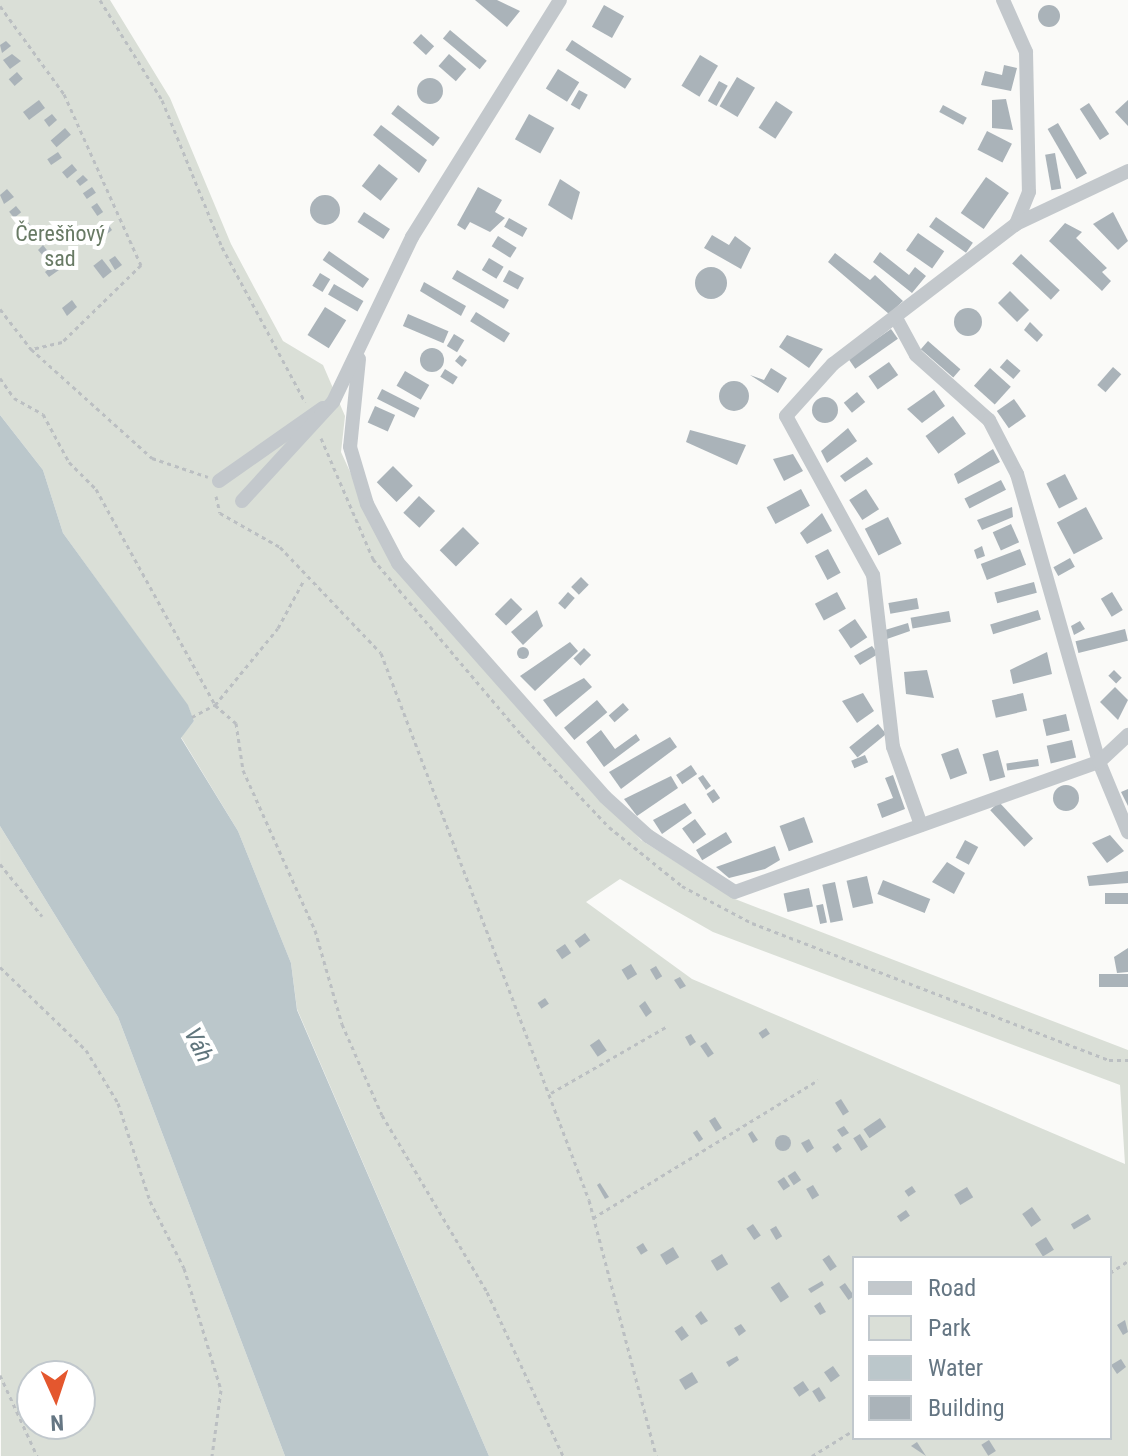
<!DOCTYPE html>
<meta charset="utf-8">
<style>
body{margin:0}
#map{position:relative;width:1128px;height:1456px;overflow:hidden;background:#fafaf8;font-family:"Roboto Condensed",sans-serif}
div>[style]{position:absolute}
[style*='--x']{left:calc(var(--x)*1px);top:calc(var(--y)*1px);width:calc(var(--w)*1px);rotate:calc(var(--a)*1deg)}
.green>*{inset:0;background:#dadfd7}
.water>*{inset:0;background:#bbc7cb}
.building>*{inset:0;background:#aab3b9;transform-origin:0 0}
.round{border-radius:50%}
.path>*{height:3px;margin-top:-1.5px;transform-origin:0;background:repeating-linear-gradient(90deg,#bbbfc2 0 4px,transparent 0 8px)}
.minor>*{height:14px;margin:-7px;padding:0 7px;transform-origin:7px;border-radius:7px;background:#c3c8cc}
span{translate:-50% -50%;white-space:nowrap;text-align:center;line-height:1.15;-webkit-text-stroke:8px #fff;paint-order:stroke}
.park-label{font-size:22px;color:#687a64}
.water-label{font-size:24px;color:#60757c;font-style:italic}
.legend{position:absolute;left:852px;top:1256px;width:260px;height:184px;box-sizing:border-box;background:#fff;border:2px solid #c1c8cd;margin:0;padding:10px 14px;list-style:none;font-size:24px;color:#657683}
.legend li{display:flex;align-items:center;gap:16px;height:40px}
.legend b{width:40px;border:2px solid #c1c8cd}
.north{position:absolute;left:16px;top:1360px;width:80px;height:80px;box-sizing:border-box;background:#fff;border:2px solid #c1c8cd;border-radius:50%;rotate:177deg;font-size:22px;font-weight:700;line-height:32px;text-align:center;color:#657683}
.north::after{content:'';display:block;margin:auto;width:28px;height:36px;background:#e4572e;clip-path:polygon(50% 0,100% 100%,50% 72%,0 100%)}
</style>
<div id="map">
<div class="green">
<i style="clip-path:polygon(evenodd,0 0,110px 0,170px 98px,231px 244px,283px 341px,323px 365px,345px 416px,341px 452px,391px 561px,641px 840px,735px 899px,1128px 1050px,1128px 1456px,489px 1456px,297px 1009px,291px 963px,238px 831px,181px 737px,194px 721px,188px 706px,63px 533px,43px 470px,0 415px,0 0,620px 879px,713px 932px,1120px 1085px,1125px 1164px,692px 979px,586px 902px,620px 879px,0 0,854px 1258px,1110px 1258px,1110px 1438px,854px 1438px,854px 1258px)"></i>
<i style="clip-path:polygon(evenodd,0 826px,118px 1017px,285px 1456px,1px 1456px,0 826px,32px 1376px,80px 1376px,80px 1424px,32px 1424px,32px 1376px)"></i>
</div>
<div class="water">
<i style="clip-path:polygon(0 415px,43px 470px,63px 533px,188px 705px,194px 721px,181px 738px,238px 831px,291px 963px,297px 1010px,489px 1456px,285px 1456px,118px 1017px,0 826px)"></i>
</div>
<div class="building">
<i style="clip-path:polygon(475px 0,497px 0,520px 11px,507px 27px)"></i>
<i class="round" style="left:1038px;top:5px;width:22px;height:22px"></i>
<i style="left:604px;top:5px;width:23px;height:25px;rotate:29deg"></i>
<i style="left:450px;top:30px;width:48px;height:11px;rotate:40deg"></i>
<i style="left:421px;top:34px;width:18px;height:12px;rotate:43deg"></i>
<i style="left:572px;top:40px;width:71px;height:12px;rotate:33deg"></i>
<i style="clip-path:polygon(6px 41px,11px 46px,2px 53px,0 45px)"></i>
<i style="clip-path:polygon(12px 54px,21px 61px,10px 69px,3px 60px)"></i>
<i style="left:449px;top:54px;width:23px;height:16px;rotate:41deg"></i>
<i style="left:700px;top:55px;width:21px;height:36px;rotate:31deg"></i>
<i style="clip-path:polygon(1004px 65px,1017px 68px,1011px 91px,981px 85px,985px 71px,1002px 75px)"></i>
<i style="left:558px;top:69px;width:25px;height:23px;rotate:32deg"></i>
<i style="left:17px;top:72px;width:9px;height:11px;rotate:49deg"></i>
<i style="left:737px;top:77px;width:21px;height:34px;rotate:31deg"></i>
<i class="round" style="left:417px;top:78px;width:26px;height:26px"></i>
<i style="left:719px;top:81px;width:10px;height:23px;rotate:29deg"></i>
<i style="left:579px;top:90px;width:10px;height:17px;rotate:29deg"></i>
<i style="clip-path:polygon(1006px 99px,1013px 130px,992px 128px,992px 100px)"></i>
<i style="left:39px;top:100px;width:10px;height:20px;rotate:53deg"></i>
<i style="clip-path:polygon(1128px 100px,1128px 126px,1115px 112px)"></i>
<i style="left:776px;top:101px;width:20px;height:32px;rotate:33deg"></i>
<i style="left:1089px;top:103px;width:37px;height:11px;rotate:57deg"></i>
<i style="left:398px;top:105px;width:53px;height:11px;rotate:38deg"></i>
<i style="left:943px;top:105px;width:27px;height:8px;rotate:28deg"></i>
<i style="clip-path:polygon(52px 114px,57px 120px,49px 127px,44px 120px)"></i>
<i style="left:529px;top:114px;width:29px;height:29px;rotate:29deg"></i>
<i style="left:1058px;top:123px;width:58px;height:12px;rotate:60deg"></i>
<i style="clip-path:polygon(381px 125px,427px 160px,419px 173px,373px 135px)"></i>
<i style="left:65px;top:128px;width:9px;height:19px;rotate:49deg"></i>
<i style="left:987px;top:131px;width:28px;height:21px;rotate:27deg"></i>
<i style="left:58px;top:152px;width:7px;height:13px;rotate:56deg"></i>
<i style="left:1055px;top:153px;width:36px;height:10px;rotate:80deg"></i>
<i style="left:72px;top:164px;width:8px;height:13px;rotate:50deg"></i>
<i style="left:379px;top:164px;width:24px;height:28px;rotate:38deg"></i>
<i style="clip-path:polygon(83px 175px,88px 180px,80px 186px,76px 181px)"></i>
<i style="left:986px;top:177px;width:28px;height:44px;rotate:35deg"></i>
<i style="clip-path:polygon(560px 179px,580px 192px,572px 220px,548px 205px)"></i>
<i style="left:92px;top:187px;width:7px;height:11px;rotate:56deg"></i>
<i style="clip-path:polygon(478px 187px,502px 200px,495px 212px,505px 218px,490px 232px,470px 222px,465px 230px,457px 225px)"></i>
<i style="clip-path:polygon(7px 189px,14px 197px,4px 204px,0 195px)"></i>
<i class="round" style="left:310px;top:195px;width:30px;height:30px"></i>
<i style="left:97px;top:203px;width:11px;height:7px;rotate:56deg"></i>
<i style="left:16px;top:206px;width:8px;height:9px;rotate:50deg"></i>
<i style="left:364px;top:212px;width:31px;height:12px;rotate:33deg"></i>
<i style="clip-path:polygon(1113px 212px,1128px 241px,1118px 250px,1093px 224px)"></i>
<i style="clip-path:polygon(24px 217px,31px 226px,25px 230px,19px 221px)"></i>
<i style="left:936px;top:217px;width:45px;height:12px;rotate:35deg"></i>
<i style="left:509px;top:218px;width:21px;height:10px;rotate:29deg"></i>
<i style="clip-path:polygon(106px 221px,112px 230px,106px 235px,99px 226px)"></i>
<i style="clip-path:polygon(1065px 223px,1082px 232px,1076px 238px,1107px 268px,1102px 272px,1111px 281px,1102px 291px,1049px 241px)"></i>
<i style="clip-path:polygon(34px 230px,40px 239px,35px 243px,28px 234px)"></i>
<i style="left:918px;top:233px;width:32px;height:21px;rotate:35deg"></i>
<i style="clip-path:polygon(712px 235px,729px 245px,735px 236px,751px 248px,741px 269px,704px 248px)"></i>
<i style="left:498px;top:236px;width:22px;height:12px;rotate:32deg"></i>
<i style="clip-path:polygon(43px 245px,50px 254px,45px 258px,38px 250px)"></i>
<i style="left:329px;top:251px;width:49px;height:11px;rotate:35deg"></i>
<i style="clip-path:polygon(880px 252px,909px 275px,915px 267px,926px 276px,912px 293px,873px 262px)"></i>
<i style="clip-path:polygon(835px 253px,870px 280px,875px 275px,903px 301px,889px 314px,828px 262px)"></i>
<i style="left:1021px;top:254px;width:53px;height:13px;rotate:43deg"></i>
<i style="clip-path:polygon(115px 256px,122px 265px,115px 270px,109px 260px)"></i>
<i style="left:489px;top:258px;width:17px;height:14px;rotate:31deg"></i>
<i style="left:102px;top:259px;width:16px;height:11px;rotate:52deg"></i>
<i style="clip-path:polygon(54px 264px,59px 270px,49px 277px,45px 272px)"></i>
<i class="round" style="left:695px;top:267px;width:32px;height:32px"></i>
<i style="left:457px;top:270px;width:60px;height:10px;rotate:30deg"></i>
<i style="left:509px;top:270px;width:17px;height:13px;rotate:28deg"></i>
<i style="left:320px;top:273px;width:12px;height:15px;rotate:31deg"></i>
<i style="clip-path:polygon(424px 282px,466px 306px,461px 316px,420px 291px)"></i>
<i style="left:334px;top:284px;width:34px;height:12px;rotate:30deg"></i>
<i style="left:1010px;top:291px;width:27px;height:17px;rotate:45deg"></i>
<i style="clip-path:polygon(72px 300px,77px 307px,67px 316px,62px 308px)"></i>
<i style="left:325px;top:307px;width:25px;height:33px;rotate:32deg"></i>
<i class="round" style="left:954px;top:308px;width:28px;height:28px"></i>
<i style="left:476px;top:312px;width:40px;height:11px;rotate:32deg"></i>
<i style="left:408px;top:314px;width:44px;height:13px;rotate:23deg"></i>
<i style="clip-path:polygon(1030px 322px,1043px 335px,1037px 342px,1024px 330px)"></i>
<i style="left:891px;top:329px;width:12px;height:52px;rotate:55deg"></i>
<i style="left:454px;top:334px;width:12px;height:14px;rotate:31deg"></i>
<i style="clip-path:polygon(787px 335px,823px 349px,809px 368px,779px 347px)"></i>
<i style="left:928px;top:341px;width:43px;height:11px;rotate:41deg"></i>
<i class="round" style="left:420px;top:348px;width:24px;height:24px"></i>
<i style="clip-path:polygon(460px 355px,467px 360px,462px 367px,455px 361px)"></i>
<i style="left:1007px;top:359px;width:18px;height:11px;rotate:41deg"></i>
<i style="left:889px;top:362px;width:16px;height:25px;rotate:55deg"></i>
<i style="left:1113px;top:367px;width:11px;height:24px;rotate:41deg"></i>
<i style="clip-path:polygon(771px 368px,787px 378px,778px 393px,750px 375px,764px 380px)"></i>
<i style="left:990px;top:368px;width:28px;height:24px;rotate:42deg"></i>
<i style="left:445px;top:369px;width:15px;height:9px;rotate:32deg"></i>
<i style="left:405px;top:371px;width:28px;height:17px;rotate:30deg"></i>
<i class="round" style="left:719px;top:381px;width:30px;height:30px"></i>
<i style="left:382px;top:389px;width:42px;height:11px;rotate:27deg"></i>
<i style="clip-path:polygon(934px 390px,945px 406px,922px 423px,907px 409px)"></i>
<i style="left:857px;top:392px;width:13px;height:17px;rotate:51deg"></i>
<i class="round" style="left:812px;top:397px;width:26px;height:26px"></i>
<i style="left:1014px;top:399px;width:21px;height:21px;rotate:55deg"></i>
<i style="left:375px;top:406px;width:22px;height:18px;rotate:24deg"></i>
<i style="left:953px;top:416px;width:22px;height:34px;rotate:54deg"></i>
<i style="clip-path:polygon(848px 428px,857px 441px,827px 463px,821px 451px)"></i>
<i style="clip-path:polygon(690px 430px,746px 445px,737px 465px,686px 442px)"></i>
<i style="clip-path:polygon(993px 449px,1000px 462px,958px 484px,954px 474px)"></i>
<i style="clip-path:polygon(793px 454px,803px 471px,784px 481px,773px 459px)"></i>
<i style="clip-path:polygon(867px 457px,873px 464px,845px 482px,840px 476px)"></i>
<i style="left:393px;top:466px;width:28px;height:23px;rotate:45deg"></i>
<i style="left:1065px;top:474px;width:28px;height:21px;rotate:63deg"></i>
<i style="left:1001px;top:480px;width:11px;height:41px;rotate:63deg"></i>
<i style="left:801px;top:489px;width:19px;height:39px;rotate:62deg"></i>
<i style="left:866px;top:489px;width:24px;height:20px;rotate:57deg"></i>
<i style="left:419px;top:496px;width:22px;height:23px;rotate:43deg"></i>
<i style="clip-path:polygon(1012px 507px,1013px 517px,982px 530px,977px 520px)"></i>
<i style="left:1086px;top:507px;width:36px;height:33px;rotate:62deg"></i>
<i style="clip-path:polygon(822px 513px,832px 531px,807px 544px,800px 533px)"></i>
<i style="left:888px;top:517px;width:30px;height:26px;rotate:63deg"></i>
<i style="left:1011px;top:524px;width:20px;height:20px;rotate:66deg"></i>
<i style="left:463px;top:527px;width:23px;height:33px;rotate:45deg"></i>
<i style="clip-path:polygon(982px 546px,985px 556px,977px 559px,974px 550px)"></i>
<i style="left:828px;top:549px;width:27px;height:15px;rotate:62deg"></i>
<i style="left:1020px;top:549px;width:17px;height:42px;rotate:69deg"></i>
<i style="left:1070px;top:558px;width:10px;height:19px;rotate:61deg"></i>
<i style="left:581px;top:577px;width:11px;height:14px;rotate:45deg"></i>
<i style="left:1034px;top:582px;width:11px;height:41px;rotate:75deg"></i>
<i style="left:568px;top:592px;width:9px;height:15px;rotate:41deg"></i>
<i style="left:837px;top:592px;width:19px;height:25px;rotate:62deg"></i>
<i style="left:1112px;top:592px;width:21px;height:13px;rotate:59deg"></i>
<i style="left:511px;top:598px;width:16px;height:23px;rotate:45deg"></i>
<i style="left:917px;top:598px;width:11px;height:29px;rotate:80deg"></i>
<i style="clip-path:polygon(537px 610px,543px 626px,523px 645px,511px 632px)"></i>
<i style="left:1038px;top:610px;width:10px;height:50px;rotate:73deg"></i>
<i style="left:949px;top:611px;width:11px;height:39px;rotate:80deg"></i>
<i style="left:855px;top:619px;width:22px;height:20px;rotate:56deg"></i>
<i style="clip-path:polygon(1080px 621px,1085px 629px,1074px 635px,1071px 626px)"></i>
<i style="clip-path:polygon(908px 623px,910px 631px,887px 639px,885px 630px)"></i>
<i style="left:1125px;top:629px;width:12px;height:51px;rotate:76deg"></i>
<i style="clip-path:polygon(570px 642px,578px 651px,535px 691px,520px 676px)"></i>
<i style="clip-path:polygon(872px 646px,878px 654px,860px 665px,854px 656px)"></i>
<i class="round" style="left:517px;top:647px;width:12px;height:12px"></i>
<i style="left:584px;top:648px;width:10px;height:15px;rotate:45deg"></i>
<i style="clip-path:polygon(1047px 652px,1052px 674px,1013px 684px,1010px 670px)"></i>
<i style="clip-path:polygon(927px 670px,934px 698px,906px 694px,904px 672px)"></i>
<i style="left:1114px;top:670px;width:11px;height:8px;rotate:45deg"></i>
<i style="clip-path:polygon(584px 678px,592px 687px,556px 717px,543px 700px)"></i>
<i style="clip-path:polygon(1115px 687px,1128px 700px,1118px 720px,1100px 702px)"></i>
<i style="clip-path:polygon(863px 693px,874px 711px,857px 723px,842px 701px)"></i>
<i style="left:1023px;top:693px;width:18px;height:32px;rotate:77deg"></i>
<i style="left:597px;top:700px;width:16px;height:43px;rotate:50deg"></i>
<i style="left:623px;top:703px;width:9px;height:19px;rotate:49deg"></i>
<i style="left:1066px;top:714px;width:17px;height:24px;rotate:77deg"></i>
<i style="left:878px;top:724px;width:13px;height:37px;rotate:51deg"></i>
<i style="clip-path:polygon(601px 730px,615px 749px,636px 734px,640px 740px,604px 767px,586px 742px)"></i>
<i style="clip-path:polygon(670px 737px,677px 747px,621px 789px,609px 772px)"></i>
<i style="left:1072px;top:740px;width:18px;height:26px;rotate:77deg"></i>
<i style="left:958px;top:748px;width:27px;height:18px;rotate:70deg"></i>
<i style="left:998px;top:750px;width:28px;height:16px;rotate:75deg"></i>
<i style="left:865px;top:755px;width:8px;height:15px;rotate:67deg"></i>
<i style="left:1038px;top:759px;width:7px;height:32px;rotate:82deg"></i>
<i style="left:691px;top:765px;width:11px;height:18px;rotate:56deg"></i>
<i style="clip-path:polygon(703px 775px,711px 786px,706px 790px,698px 778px)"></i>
<i style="clip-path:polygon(893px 775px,905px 809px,882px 818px,877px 804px,893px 798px,885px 778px)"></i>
<i style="clip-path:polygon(671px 776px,678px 788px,637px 816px,624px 799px)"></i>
<i class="round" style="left:1053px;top:785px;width:26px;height:26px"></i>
<i style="left:714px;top:789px;width:11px;height:9px;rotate:56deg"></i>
<i style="clip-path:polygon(1128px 789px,1128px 806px,1121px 792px)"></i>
<i style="left:999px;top:802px;width:50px;height:12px;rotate:47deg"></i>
<i style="clip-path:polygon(685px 803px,692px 813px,662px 834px,653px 820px)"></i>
<i style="left:804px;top:817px;width:27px;height:26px;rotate:70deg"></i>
<i style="left:695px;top:819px;width:19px;height:16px;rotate:54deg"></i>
<i style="left:726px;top:832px;width:12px;height:35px;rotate:59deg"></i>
<i style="clip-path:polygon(1110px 835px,1124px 851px,1107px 863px,1092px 843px)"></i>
<i style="left:965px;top:840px;width:15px;height:20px;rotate:28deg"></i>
<i style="clip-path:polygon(775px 846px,780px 860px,765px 869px,729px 878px,716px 867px)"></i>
<i style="clip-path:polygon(947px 862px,965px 873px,954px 894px,932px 882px)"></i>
<i style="clip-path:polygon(1128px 871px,1128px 883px,1089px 886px,1087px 876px)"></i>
<i style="left:867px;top:876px;width:28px;height:21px;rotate:77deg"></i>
<i style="left:883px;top:880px;width:51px;height:15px;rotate:22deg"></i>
<i style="left:835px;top:882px;width:39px;height:13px;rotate:78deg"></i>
<i style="left:809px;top:888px;width:19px;height:26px;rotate:78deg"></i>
<i style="left:1128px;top:893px;width:11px;height:23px;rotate:90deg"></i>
<i style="left:823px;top:904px;width:19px;height:7px;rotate:78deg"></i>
<i style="left:585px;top:933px;width:9px;height:13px;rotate:54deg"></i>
<i style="left:565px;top:944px;width:11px;height:11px;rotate:56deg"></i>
<i style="clip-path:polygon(1128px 948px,1128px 972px,1117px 973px,1114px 957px)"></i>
<i style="left:631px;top:964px;width:12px;height:11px;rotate:59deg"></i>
<i style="left:656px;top:966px;width:12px;height:7px;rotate:59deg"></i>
<i style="left:1128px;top:974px;width:13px;height:29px;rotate:90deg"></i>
<i style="clip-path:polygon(680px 977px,686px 986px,680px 989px,674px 980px)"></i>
<i style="left:545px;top:998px;width:7px;height:9px;rotate:56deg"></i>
<i style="clip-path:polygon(645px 1001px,652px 1012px,646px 1017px,639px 1006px)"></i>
<i style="left:766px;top:1028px;width:7px;height:9px;rotate:56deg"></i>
<i style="clip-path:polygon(691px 1034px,696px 1042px,690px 1046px,685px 1037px)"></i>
<i style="left:599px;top:1039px;width:14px;height:11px;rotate:56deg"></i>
<i style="left:706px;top:1042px;width:14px;height:7px;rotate:56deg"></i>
<i style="left:841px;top:1099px;width:15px;height:7px;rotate:58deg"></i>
<i style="left:715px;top:1117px;width:13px;height:7px;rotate:58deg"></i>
<i style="left:880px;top:1118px;width:11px;height:20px;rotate:56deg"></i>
<i style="clip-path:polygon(844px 1126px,849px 1133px,842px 1137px,837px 1130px)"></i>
<i style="left:697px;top:1130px;width:11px;height:5px;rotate:56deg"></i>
<i style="clip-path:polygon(752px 1131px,758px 1140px,753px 1143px,748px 1134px)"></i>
<i style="left:860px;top:1134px;width:15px;height:8px;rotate:58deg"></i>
<i class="round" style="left:775px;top:1135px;width:16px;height:16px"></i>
<i style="clip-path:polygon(809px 1139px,814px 1148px,807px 1153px,801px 1143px)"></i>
<i style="left:838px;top:1143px;width:7px;height:7px;rotate:56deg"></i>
<i style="left:795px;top:1171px;width:11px;height:9px;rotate:56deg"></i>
<i style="left:784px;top:1177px;width:11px;height:8px;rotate:56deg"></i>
<i style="clip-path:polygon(600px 1183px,609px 1197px,605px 1199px,597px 1185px)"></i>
<i style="left:813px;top:1185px;width:12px;height:8px;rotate:59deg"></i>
<i style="left:912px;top:1186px;width:7px;height:9px;rotate:56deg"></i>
<i style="left:967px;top:1187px;width:12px;height:15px;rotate:59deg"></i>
<i style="left:1032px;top:1207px;width:16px;height:12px;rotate:55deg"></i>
<i style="left:906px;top:1210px;width:7px;height:11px;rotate:56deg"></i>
<i style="left:1088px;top:1214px;width:6px;height:20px;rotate:59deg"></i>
<i style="left:753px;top:1224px;width:14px;height:8px;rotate:56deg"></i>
<i style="left:776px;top:1226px;width:12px;height:7px;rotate:59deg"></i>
<i style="left:1046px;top:1237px;width:15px;height:13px;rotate:58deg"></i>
<i style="left:643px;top:1243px;width:9px;height:8px;rotate:58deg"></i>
<i style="left:673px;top:1247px;width:12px;height:15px;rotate:59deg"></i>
<i style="left:722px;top:1254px;width:12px;height:13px;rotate:59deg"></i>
<i style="left:829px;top:1255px;width:14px;height:8px;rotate:56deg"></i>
<i style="clip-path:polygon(822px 1281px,824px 1285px,811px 1293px,808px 1289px)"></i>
<i style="left:779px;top:1282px;width:18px;height:10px;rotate:56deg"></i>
<i style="left:845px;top:1283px;width:16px;height:7px;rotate:55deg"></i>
<i style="clip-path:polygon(820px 1302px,826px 1312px,820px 1315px,814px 1306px)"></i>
<i style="clip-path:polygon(701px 1311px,708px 1321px,701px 1325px,695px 1316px)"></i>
<i style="clip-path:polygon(1125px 1320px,1128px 1332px,1123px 1335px,1117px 1325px)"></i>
<i style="clip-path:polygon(741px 1324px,746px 1331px,739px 1336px,734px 1328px)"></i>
<i style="left:682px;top:1326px;width:12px;height:9px;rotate:55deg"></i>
<i style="clip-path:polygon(737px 1356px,739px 1360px,729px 1367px,726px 1362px)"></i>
<i style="clip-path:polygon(1121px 1359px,1126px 1367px,1117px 1374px,1111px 1365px)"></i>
<i style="left:833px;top:1366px;width:12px;height:11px;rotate:55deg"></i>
<i style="left:692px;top:1372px;width:12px;height:15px;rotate:59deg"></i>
<i style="left:803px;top:1381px;width:11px;height:12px;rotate:56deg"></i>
<i style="left:819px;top:1387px;width:13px;height:8px;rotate:58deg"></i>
<i style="left:989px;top:1440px;width:13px;height:9px;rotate:58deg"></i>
<i style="clip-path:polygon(917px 1442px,926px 1456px,911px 1446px)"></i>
</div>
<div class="path">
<i style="--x:100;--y:0;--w:118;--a:58.2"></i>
<i style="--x:162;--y:100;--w:159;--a:67.8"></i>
<i style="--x:222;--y:247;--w:176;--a:61.8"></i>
<i style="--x:0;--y:6;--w:109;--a:54"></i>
<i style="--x:64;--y:94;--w:188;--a:65.8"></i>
<i style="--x:141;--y:265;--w:110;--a:135.7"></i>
<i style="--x:62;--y:342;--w:32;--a:167"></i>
<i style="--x:0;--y:309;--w:51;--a:52.2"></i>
<i style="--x:31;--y:349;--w:163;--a:42"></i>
<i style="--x:152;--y:458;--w:59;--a:18.7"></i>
<i style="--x:0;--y:378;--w:24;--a:55"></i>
<i style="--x:14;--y:398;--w:33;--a:29"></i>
<i style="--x:43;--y:414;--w:55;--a:61.6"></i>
<i style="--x:69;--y:462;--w:38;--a:45"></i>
<i style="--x:96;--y:489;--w:247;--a:61.1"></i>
<i style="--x:215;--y:705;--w:28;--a:41"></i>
<i style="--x:236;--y:723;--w:48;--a:81.5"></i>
<i style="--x:243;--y:770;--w:175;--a:65.8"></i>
<i style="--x:315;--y:930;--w:98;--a:74"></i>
<i style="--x:342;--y:1024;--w:99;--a:66.3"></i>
<i style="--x:382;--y:1115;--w:206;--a:59.3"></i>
<i style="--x:487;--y:1292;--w:181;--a:65.1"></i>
<i style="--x:321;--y:438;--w:132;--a:66.7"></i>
<i style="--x:373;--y:559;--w:229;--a:49.8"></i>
<i style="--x:521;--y:734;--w:128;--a:46.6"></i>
<i style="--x:609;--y:827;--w:94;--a:38.9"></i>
<i style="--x:682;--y:886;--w:79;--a:27.9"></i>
<i style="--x:752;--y:923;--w:382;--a:21"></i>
<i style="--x:1109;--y:1060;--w:19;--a:0"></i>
<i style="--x:216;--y:496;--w:17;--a:77"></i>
<i style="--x:220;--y:513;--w:69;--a:29.5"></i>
<i style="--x:280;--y:547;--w:146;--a:46.4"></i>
<i style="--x:381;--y:653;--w:585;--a:69.18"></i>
<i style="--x:589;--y:1200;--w:265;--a:75.3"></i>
<i style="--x:192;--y:717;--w:26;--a:-28"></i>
<i style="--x:215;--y:705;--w:99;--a:-50.7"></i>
<i style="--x:278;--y:628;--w:55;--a:-61.6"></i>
<i style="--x:0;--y:864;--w:67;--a:51.1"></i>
<i style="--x:0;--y:967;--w:120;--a:44"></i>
<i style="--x:86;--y:1050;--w:62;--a:58.9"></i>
<i style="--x:118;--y:1103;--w:103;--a:71.9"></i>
<i style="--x:150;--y:1201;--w:75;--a:63.1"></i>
<i style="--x:184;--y:1268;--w:127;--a:73.1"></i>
<i style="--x:221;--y:1390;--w:67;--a:97.8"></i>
<i style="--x:551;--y:1093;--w:133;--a:-29.9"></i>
<i style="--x:593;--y:1218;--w:264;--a:-31.5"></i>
<i style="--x:1110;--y:1273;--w:22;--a:-34"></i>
<i style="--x:0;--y:1375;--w:89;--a:65.4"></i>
<i style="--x:812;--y:1456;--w:49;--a:-31.8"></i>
</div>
<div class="minor">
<i style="--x:1003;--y:0;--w:57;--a:66.1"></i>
<i style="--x:1026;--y:52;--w:140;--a:88.8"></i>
<i style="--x:1029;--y:192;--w:35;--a:112"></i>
<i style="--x:896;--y:318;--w:42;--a:61.6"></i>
<i style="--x:916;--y:355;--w:98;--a:41.7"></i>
<i style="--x:989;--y:420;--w:61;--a:62.6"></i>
<i style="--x:1017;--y:474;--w:299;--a:74.1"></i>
<i style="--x:1099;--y:762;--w:76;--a:67.5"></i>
<i style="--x:359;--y:359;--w:88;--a:95.8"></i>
<i style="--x:350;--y:447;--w:59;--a:73.4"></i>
<i style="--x:367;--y:504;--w:67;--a:62.3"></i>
<i style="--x:398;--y:563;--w:312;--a:48.5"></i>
<i style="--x:605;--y:797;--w:58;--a:42.2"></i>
<i style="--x:648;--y:836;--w:103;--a:32.8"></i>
<i style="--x:735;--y:892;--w:387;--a:-19.7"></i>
<i style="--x:1099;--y:762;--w:40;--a:-43"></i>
<i style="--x:219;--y:481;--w:127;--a:-35.1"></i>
<i style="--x:242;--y:501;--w:134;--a:-47.4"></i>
<i style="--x:333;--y:402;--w:183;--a:-64.4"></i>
<i style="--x:412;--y:237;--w:279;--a:-58"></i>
<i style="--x:921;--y:825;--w:83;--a:-109.7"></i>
<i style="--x:893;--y:747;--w:173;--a:-96.6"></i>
<i style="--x:873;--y:575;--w:181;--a:-118.7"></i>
<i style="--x:786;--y:416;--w:70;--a:-47.9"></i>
<i style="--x:833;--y:364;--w:230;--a:-37.4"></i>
<i style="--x:1016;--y:224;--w:124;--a:-25.3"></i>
</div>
<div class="park-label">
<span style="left:60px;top:246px">Čerešňový<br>sad</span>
</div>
<div class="water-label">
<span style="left:198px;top:1045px;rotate:64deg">Váh</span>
</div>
<ul class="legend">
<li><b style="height:10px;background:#c3c8cc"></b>Road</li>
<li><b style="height:22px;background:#dadfd7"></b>Park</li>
<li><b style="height:22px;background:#bbc7cb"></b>Water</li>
<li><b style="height:22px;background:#aab3b9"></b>Building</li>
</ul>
<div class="north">N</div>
</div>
